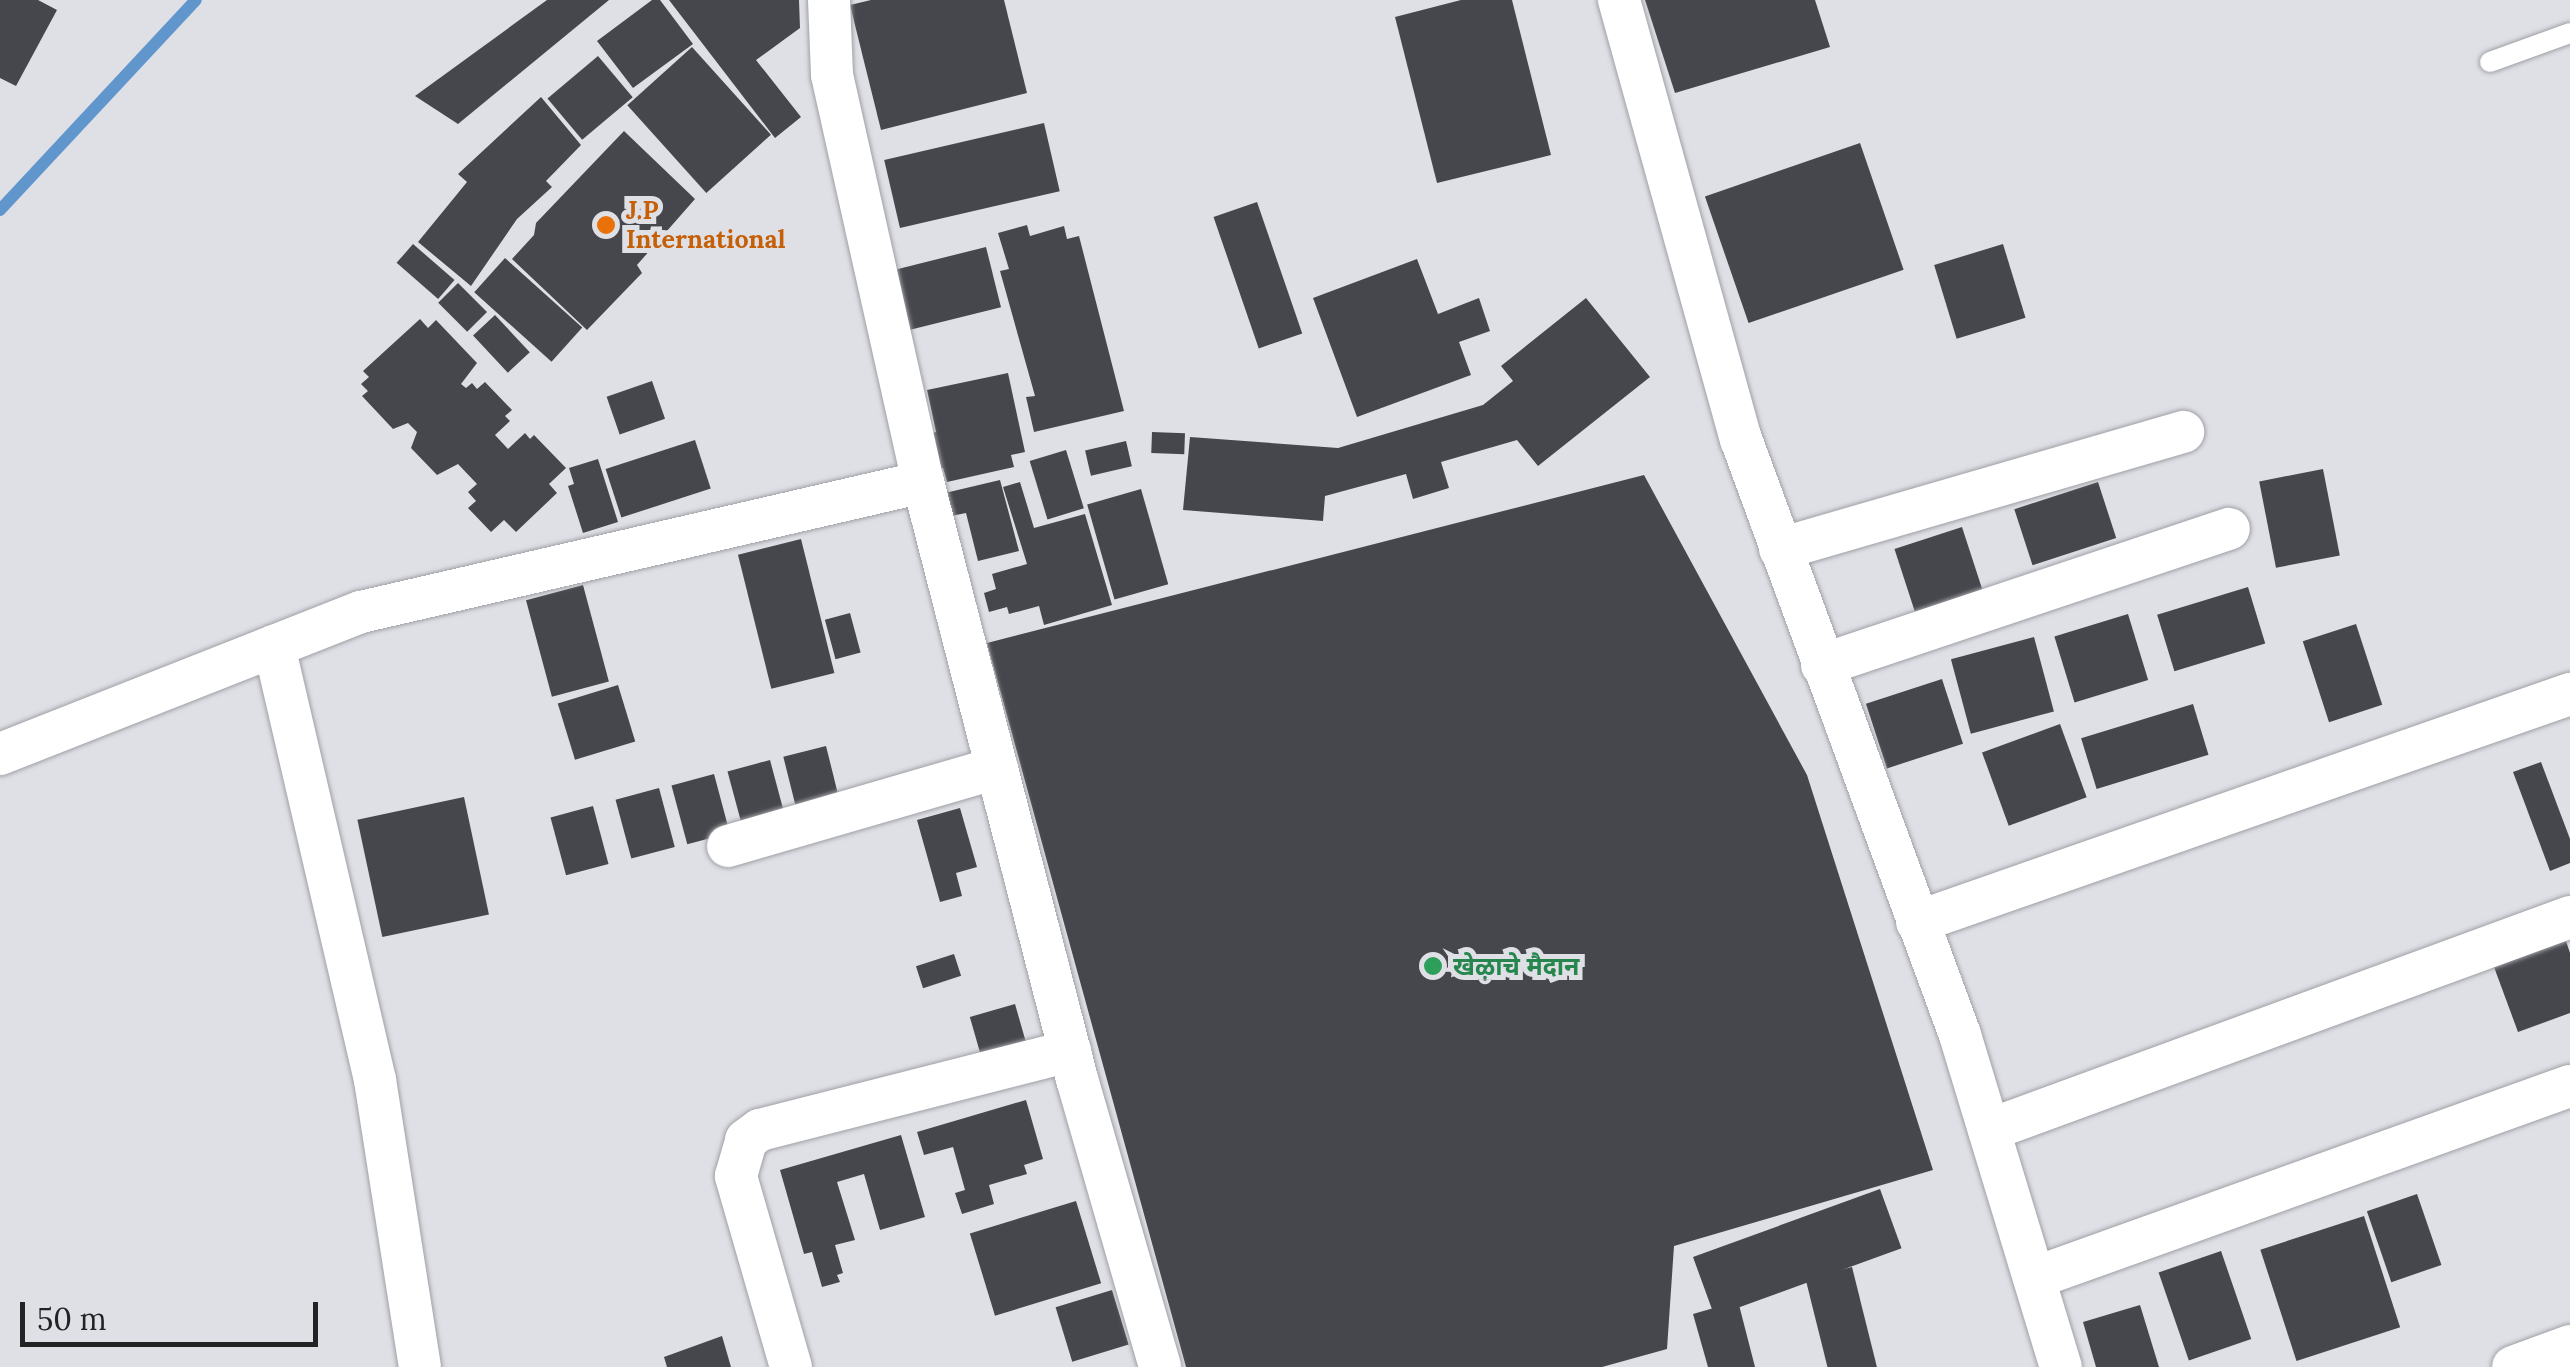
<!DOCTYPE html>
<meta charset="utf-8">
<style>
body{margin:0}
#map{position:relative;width:2570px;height:1367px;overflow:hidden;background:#dfe0e6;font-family:Lora,"Noto Sans Devanagari",serif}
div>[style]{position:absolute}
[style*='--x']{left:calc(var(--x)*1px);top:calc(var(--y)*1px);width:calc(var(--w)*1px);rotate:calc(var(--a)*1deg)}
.stream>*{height:12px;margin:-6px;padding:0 6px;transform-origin:6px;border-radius:6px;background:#6196cd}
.building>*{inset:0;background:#46474c;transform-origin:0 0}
.roads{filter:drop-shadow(0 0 2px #9fa0a6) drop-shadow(0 0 2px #9fa0a6)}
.service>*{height:20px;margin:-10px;padding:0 10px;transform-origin:10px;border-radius:10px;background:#fff}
.minor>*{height:42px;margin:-21px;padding:0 21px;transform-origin:21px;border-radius:21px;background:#fff}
.dots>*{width:28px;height:28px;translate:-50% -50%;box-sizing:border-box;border:5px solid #dfe0e6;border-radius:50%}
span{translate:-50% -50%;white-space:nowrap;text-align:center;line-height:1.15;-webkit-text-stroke:10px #dfe0e6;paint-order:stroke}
.food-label{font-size:25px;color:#c56008;font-weight:700}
.left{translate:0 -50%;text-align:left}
.leisure-label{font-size:25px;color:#27864d;font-weight:700}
.scale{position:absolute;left:20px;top:1302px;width:298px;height:45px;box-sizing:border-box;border:5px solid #232326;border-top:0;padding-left:12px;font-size:30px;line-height:35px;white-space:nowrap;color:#232326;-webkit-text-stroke:8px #dfe0e6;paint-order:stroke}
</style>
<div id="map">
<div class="stream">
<i style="--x:0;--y:210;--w:287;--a:-47"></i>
</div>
<div class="building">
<i style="clip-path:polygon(0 0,38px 0,57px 10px,16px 86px,0 78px)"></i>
<i style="clip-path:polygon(547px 0,609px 0,458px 124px,415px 96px)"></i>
<i style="clip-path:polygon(652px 0,660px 0,693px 44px,633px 88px,597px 41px)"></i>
<i style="clip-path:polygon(669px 0,799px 0,800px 28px,756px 60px,801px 117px,775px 138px)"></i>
<i style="clip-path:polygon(871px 0,1004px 0,1027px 93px,881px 130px,850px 5px)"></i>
<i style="clip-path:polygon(1461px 0,1512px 0,1551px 155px,1437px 183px,1395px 17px)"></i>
<i style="clip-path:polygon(1645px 0,1815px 0,1830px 47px,1675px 93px)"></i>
<i style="left:692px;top:47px;width:118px;height:87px;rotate:48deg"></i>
<i style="left:598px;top:56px;width:54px;height:66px;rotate:50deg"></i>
<i style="clip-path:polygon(541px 97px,581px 145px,546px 181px,552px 187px,517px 219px,471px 286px,418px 242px,467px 182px,458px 174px)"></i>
<i style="left:1044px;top:123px;width:70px;height:164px;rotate:77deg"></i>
<i style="clip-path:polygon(624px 131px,695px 199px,637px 265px,642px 273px,587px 330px,512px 259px,534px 235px,536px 223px)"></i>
<i style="left:1860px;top:143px;width:134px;height:164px;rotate:71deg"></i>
<i style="left:1257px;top:202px;width:139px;height:46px;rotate:71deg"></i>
<i style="clip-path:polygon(1027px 225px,1030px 236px,1064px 226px,1067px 239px,1079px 236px,1124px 411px,1034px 432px,1026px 397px,1035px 396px,1000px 271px,1009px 269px,998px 233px)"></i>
<i style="left:413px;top:244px;width:55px;height:25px;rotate:41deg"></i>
<i style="left:2003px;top:244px;width:77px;height:72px;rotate:73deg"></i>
<i style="left:986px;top:247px;width:62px;height:105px;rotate:76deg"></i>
<i style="left:505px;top:258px;width:104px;height:46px;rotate:42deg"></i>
<i style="clip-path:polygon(1417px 259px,1438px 314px,1479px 298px,1490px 331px,1459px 342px,1471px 375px,1357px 417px,1313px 298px)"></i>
<i style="left:458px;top:283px;width:41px;height:28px;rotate:45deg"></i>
<i style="clip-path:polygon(1586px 298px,1650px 377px,1538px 466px,1517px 440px,1441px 462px,1449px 488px,1413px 499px,1406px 474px,1325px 496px,1323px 521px,1183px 510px,1190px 437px,1338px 448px,1483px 405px,1513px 381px,1501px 366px)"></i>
<i style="left:495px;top:315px;width:51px;height:30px;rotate:47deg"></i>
<i style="clip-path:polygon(420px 319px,428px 328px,436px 320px,477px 363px,461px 384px,466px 388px,472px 383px,477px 389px,485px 382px,512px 410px,505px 416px,510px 421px,495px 435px,508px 449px,525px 433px,530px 439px,534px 435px,566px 468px,549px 484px,557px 493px,516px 532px,504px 520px,491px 532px,468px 508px,476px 501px,468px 492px,477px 484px,458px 464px,437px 475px,411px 448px,417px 432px,408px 423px,393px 429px,362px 396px,368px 391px,361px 384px,369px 377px,363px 371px)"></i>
<i style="clip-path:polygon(1008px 373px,1025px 452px,1011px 455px,1014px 467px,947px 482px,943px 468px,931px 471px,924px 435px,936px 432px,927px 390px)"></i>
<i style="left:652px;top:381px;width:40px;height:48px;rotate:71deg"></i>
<i style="left:1152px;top:432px;width:33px;height:21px;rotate:2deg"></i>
<i style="left:695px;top:440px;width:51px;height:94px;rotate:72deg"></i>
<i style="left:1126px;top:441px;width:26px;height:42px;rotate:77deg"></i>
<i style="left:1066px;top:450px;width:61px;height:38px;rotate:73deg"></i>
<i style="clip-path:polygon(598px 459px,618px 522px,583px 533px,568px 486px,574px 484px,569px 468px)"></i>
<i style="left:2323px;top:469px;width:88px;height:65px;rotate:79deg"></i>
<i style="clip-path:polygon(1644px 475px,1807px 775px,1933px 1170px,1674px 1246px,1667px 1349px,1602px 1367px,1186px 1367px,987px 643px)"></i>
<i style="clip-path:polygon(1000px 480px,1019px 551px,978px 561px,966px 513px,951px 516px,945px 493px)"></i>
<i style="clip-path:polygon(1020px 482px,1034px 528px,1085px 514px,1112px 605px,1044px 625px,1039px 606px,1009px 614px,1007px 607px,989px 612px,984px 593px,996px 589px,992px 574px,1027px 564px,1003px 487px)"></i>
<i style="left:2098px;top:482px;width:59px;height:88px;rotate:72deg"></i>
<i style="left:1141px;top:489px;width:99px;height:56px;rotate:74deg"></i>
<i style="left:1962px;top:527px;width:66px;height:71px;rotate:72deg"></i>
<i style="left:801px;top:539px;width:138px;height:65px;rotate:76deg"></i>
<i style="left:583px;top:585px;width:100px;height:59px;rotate:75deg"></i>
<i style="left:2248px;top:587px;width:59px;height:95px;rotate:73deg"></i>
<i style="left:850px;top:613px;width:41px;height:26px;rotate:75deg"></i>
<i style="left:2128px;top:614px;width:69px;height:77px;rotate:73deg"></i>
<i style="left:2356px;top:624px;width:85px;height:56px;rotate:72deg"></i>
<i style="left:2034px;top:637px;width:77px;height:86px;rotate:75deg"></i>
<i style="left:1942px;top:679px;width:68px;height:80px;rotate:72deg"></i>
<i style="left:618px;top:685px;width:59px;height:63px;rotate:73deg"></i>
<i style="left:2193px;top:704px;width:53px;height:117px;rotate:73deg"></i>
<i style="left:2060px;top:724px;width:78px;height:83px;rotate:70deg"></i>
<i style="left:826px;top:746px;width:61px;height:44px;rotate:76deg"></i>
<i style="left:770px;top:760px;width:61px;height:44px;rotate:75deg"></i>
<i style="clip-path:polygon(2541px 762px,2570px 839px,2570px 863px,2550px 871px,2513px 772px)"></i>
<i style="left:714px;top:774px;width:61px;height:44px;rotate:75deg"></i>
<i style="left:659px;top:788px;width:61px;height:45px;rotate:75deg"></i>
<i style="left:464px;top:797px;width:120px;height:109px;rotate:78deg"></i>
<i style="left:593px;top:806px;width:60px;height:44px;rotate:75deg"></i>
<i style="clip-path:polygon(960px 808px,977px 867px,956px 873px,962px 896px,940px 902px,917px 820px)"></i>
<i style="clip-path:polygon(2566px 941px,2570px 953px,2570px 1013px,2518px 1032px,2494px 967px)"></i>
<i style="left:954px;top:954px;width:23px;height:40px;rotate:72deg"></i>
<i style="left:1015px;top:1004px;width:54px;height:47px;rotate:74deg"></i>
<i style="clip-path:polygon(1026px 1100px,1043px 1159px,1024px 1165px,1027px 1174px,989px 1185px,994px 1204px,962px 1214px,955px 1193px,965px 1190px,953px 1147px,924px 1155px,917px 1132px)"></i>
<i style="clip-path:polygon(901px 1135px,925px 1217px,880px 1230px,864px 1174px,837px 1182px,855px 1240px,835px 1245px,843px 1273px,837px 1275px,840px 1282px,822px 1287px,812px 1252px,804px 1254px,780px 1170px)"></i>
<i style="left:1880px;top:1189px;width:63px;height:199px;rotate:70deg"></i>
<i style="left:2417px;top:1194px;width:75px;height:53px;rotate:71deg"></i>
<i style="left:1076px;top:1201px;width:86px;height:111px;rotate:73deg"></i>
<i style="left:2364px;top:1216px;width:117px;height:109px;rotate:72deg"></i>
<i style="left:2221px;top:1251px;width:93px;height:66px;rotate:71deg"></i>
<i style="left:1852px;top:1267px;width:103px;height:48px;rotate:76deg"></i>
<i style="left:1112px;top:1290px;width:57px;height:59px;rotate:73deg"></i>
<i style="clip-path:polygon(1738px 1301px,1755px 1367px,1708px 1367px,1693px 1314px)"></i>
<i style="clip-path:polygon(2140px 1305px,2159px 1367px,2096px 1367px,2083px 1322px)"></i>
<i style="clip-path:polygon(722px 1336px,731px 1367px,667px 1367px,664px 1357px)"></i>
</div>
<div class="roads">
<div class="service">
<i style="--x:2490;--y:62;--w:85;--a:-19.9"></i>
</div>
<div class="minor">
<i style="--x:829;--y:0;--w:75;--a:87.7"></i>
<i style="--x:832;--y:75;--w:417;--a:77.4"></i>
<i style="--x:923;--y:482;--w:617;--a:75.54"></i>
<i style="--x:1077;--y:1079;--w:300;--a:73.9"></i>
<i style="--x:1619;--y:0;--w:456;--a:74.5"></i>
<i style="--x:1741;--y:439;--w:635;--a:69.82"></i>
<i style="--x:1960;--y:1035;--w:347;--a:73.1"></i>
<i style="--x:1780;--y:549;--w:420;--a:-16.2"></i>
<i style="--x:274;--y:646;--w:446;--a:76.9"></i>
<i style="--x:375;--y:1080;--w:291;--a:81.1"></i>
<i style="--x:1822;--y:665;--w:429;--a:-18.5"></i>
<i style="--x:0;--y:754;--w:388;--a:-21.5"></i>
<i style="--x:361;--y:612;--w:577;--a:-13.02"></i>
<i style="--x:728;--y:846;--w:280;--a:-16.2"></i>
<i style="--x:1917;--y:922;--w:692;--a:-19.25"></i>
<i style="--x:1989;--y:1130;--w:619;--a:-20.13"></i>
<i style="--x:2034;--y:1278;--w:569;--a:-19.71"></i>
<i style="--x:791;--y:1367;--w:199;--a:-106.1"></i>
<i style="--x:736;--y:1176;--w:37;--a:-74"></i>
<i style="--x:746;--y:1140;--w:17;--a:-36"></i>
<i style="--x:760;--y:1130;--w:320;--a:-14.3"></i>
<i style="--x:2513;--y:1367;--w:61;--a:-20.2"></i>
</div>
</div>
<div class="dots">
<i style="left:606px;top:225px;background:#e8710a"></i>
<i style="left:1433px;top:966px;background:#2e9e5b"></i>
</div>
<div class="food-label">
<span class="left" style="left:626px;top:225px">J.P<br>International</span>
</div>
<div class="leisure-label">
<span class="left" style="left:1453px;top:966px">खेऴाचे मैदान</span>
</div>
<div class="scale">50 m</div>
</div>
